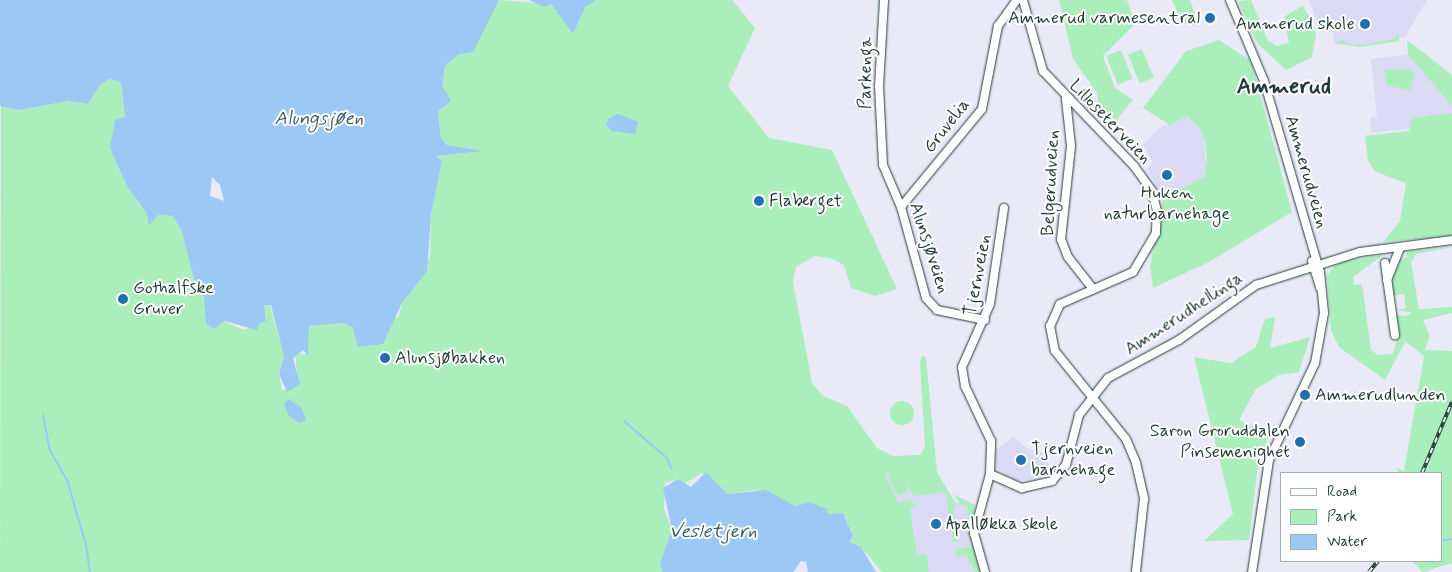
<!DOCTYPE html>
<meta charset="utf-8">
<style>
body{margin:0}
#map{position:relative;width:1452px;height:572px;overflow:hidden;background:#eae9f8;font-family:Mynerve,sans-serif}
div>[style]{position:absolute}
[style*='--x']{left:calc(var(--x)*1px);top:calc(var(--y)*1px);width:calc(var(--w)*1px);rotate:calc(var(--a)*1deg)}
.built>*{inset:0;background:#dbdaf4}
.green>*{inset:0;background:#aaefbb;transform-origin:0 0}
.round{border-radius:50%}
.water>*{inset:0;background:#9cc8f6}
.stream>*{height:2px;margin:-1px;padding:0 1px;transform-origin:1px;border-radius:1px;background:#9cc8f6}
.roads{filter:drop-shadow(0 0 1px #1f3d34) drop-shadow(0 0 1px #1f3d34)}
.minor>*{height:8px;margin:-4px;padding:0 4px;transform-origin:4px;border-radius:4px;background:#fff}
.rail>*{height:4px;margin-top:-2px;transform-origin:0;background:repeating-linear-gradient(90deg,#fff 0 5.5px,#1f3d34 0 11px);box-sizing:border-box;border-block:1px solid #1f3d34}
.dots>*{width:14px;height:14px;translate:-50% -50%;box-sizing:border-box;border:2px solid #fff;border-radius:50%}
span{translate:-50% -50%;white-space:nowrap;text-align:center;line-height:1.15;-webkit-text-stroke:4px #fff;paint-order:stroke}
.poi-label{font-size:18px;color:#1f3d34}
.right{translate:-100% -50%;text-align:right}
.left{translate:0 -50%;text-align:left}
.street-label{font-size:18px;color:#1f3d34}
.water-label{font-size:19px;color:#3e6064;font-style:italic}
.district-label{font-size:22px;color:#1f3d34;font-weight:700}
.legend{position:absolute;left:1280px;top:472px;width:162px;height:90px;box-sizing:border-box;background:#fff;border:1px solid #a5b1ae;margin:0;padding:6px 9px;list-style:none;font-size:15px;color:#1f3d34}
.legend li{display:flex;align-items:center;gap:10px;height:25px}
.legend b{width:25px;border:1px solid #a5b1ae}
</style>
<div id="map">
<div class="built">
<i style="clip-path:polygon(1309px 0,1427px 0,1405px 37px,1361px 47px,1335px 44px,1332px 31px,1320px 28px)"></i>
<i style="clip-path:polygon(1408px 55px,1452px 106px,1452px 113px,1421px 127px,1371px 133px,1370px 117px,1377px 116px,1371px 59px)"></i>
<i style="clip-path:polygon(1186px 116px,1203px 132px,1207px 170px,1201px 180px,1163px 198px,1147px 169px,1153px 162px,1143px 145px,1159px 128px)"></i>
<i style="clip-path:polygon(1013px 437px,1029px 450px,1044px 453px,1049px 466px,1043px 478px,1017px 481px,997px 470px,995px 450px)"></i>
<i style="clip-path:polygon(898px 467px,914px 495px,948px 492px,956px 502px,975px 505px,972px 540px,984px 572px,909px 572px,885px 474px)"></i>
</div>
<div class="green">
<i style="clip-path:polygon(499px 0,551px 4px,573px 34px,585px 6px,596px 0,732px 0,755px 28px,728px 86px,769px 138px,832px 150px,897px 289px,875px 296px,851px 288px,844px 265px,830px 258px,815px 256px,796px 267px,793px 282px,812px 383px,823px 396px,847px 406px,877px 448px,893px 456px,920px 455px,925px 447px,920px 363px,922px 355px,926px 358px,937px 472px,957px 506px,953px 507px,957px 540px,962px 542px,953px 542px,946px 492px,914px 496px,903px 476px,909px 490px,898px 496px,887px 474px,898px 467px,885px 474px,898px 503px,908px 500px,916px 504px,910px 509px,917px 555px,926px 554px,929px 572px,882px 572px,861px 547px,849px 542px,853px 534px,843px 513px,828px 514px,810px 502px,795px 506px,756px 490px,727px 494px,702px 473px,684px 484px,678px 479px,665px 483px,664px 509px,672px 530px,663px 572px,0 572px,1px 103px,20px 110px,68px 101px,88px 104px,100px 85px,109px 79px,121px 82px,125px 118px,110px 148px,128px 188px,146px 212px,149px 225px,158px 215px,173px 216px,182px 232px,197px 289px,223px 321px,244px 330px,266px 321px,264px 305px,270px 305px,284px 357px,279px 374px,282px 390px,289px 390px,298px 385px,295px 352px,307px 355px,308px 326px,344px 323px,353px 328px,357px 340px,399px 316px,402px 303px,430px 256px,431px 215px,442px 161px,435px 156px,483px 151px,447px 145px,441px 138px,438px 111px,445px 66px,459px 54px)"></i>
<i style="clip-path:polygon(1059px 0,1127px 0,1135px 24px,1103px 56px,1115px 88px,1133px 100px,1116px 120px,1100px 117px,1097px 93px,1073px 59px)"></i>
<i style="clip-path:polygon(1172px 0,1190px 0,1199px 26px,1182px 23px)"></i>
<i style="clip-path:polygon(1251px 0,1268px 41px,1277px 46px,1289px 43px,1284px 17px,1302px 6px,1312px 19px,1316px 35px,1312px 57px,1286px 70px,1257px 43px,1238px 1px)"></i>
<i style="clip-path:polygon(1398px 31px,1399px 41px,1361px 47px,1335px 43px,1344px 40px,1346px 44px,1364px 45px,1395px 39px)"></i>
<i style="clip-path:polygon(1219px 40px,1251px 61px,1292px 212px,1209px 262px,1153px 288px,1150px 266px,1163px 198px,1204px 177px,1207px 159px,1203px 132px,1187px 116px,1170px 125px,1143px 108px,1186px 51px)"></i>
<i style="clip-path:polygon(1407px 40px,1452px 75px,1452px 106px,1408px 55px)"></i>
<i style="left:1142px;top:49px;width:31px;height:15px;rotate:68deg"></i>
<i style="left:1121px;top:50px;width:31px;height:16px;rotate:68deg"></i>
<i style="clip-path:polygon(1410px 69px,1414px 75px,1410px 91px,1387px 85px,1384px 70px)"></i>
<i style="clip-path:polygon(1452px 113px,1452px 236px,1383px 242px,1400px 221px,1406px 183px,1376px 172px,1368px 161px,1365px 136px,1409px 131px,1412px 118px)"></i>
<i style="clip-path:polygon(1452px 247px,1416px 254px,1411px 262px,1419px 309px,1452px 307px,1452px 313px,1423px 320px,1430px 336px,1425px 350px,1452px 351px,1452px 563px,1423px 572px,1412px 561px,1441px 561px,1441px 473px,1399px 473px,1396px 468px,1404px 471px,1424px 356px,1401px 338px,1405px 342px,1385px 380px,1339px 347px,1331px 330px,1327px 276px,1335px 265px,1348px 260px,1383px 255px,1353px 277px,1354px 285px,1361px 284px,1363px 291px,1371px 350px,1378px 355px,1393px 354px,1398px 335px,1395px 315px,1405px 316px,1412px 313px,1397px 310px,1406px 308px,1404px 294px,1393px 296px,1391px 279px,1401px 259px,1408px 257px,1405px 252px)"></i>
<i style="clip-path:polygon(1275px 317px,1270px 348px,1310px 337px,1299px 372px,1279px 375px,1256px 389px,1239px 420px,1269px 434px,1257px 473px,1249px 540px,1204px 541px,1233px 514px,1194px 357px,1231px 363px,1256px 347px,1265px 319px)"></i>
<i class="round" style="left:890px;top:401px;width:24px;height:24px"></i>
<i style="clip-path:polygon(953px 494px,975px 505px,972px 540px,965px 539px,970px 538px,967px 505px,961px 505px)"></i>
<i style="clip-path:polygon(973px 547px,976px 559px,984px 572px,976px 572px,966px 555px,955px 556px,957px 549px)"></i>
</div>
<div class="water">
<i style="clip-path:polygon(evenodd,0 0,499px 0,473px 52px,459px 54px,445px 66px,442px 85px,451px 101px,438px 111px,441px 138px,447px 145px,484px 151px,436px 156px,442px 161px,431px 215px,427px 271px,402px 303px,383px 344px,358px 347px,353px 328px,344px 323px,309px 326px,308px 356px,303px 350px,293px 358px,300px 384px,287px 392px,279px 374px,284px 357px,271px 305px,264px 305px,266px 321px,259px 324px,257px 330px,224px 321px,215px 329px,206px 324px,204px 297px,197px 290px,182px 232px,173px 216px,158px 215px,149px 226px,146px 212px,128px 188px,110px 148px,115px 120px,125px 117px,121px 82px,109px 79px,100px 85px,88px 104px,68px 101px,20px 110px,0 106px,0 0,212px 177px,220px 185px,224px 201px,210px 196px,212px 177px)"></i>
<i style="clip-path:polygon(529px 0,596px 0,585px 7px,573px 34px,551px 4px,544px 7px)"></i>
<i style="clip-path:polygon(618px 114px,638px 122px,635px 134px,612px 131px,606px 125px,608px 119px)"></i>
<i style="clip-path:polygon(288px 399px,301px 407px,306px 420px,299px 423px,288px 415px,284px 404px)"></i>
<i style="clip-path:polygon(706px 472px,727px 494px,766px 490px,795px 506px,809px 502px,827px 509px,828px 514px,843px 513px,853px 535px,849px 542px,861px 547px,876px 572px,808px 572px,806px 562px,801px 561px,793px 572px,663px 572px,660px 563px,672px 530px,663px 488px,678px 479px,691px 487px)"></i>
</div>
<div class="stream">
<i style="--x:43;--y:415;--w:36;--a:79"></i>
<i style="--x:50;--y:450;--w:38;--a:61"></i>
<i style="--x:68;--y:483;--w:65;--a:73.8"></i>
<i style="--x:86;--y:545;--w:27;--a:82"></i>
<i style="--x:624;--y:421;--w:57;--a:40.7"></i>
<i style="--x:667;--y:458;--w:11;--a:68"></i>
<i style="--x:1441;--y:541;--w:11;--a:-10"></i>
</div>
<div class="roads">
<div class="minor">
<i style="--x:884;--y:0;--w:86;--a:93.3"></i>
<i style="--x:879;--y:86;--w:79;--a:87.1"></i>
<i style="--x:883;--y:165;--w:46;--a:66.8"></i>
<i style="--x:901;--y:207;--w:94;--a:74.6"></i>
<i style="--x:926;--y:298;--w:16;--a:47"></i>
<i style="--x:937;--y:310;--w:49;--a:11.8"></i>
<i style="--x:1023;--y:0;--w:74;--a:74.3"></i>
<i style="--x:1043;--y:71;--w:132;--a:46.2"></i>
<i style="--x:1134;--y:166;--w:31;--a:54"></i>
<i style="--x:1152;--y:191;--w:21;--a:76"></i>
<i style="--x:1157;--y:211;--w:22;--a:93"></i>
<i style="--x:1156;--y:233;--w:45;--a:120.5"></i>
<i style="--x:1133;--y:272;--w:80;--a:156.3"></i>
<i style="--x:1060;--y:304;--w:24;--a:114"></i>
<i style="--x:1050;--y:326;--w:25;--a:79"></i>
<i style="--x:1055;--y:351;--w:113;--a:51.1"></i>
<i style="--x:1126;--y:439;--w:26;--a:67"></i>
<i style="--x:1136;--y:463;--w:37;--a:77"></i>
<i style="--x:1144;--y:499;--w:73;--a:96.3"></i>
<i style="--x:1230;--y:0;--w:88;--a:67.2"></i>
<i style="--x:1264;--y:81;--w:199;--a:73.7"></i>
<i style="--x:1320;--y:272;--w:41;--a:84.4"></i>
<i style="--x:1324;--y:313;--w:51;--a:100.2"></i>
<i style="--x:1315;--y:363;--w:107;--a:115.4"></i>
<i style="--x:1269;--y:460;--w:113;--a:98.6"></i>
<i style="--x:1066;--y:99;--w:47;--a:83.9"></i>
<i style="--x:1071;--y:146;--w:94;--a:96.1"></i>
<i style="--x:1061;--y:239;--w:19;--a:69"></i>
<i style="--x:1068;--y:257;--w:41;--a:52"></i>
<i style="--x:901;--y:207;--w:127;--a:-50.4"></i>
<i style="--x:982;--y:109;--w:85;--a:-79.1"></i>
<i style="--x:998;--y:26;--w:32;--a:-54"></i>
<i style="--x:1312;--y:261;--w:28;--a:73"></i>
<i style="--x:1385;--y:263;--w:73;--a:82.1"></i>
<i style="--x:1387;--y:280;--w:35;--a:-68"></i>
<i style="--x:990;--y:474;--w:35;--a:24"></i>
<i style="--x:1022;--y:488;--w:31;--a:-13"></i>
<i style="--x:1052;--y:481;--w:21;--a:-49"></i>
<i style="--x:1066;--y:465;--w:52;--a:-75.4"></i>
<i style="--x:1079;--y:415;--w:47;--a:-51.9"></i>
<i style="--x:1108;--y:378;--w:81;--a:-28.2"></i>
<i style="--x:1179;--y:340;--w:95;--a:-35.5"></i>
<i style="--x:1256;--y:285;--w:109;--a:-17.6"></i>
<i style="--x:1360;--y:252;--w:93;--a:-7.4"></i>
<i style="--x:985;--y:572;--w:41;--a:-105.8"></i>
<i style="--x:974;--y:533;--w:61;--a:-74.8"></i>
<i style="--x:990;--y:474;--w:33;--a:-88"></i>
<i style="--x:991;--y:441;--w:61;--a:-115.3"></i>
<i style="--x:965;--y:386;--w:19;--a:-99"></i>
<i style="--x:962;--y:367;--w:69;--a:-66"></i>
<i style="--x:990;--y:304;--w:97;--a:-81.7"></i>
</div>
</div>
<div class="rail">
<i style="--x:1422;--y:473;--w:77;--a:-67.1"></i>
<i style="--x:1369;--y:572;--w:14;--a:-51"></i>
</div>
<div class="dots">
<i style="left:1210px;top:18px;background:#1f6fb2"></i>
<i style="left:1365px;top:24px;background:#1f6fb2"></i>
<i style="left:1167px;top:175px;background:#1f6fb2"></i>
<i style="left:759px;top:201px;background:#1f6fb2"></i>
<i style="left:123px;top:299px;background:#1f6fb2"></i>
<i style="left:385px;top:358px;background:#1f6fb2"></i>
<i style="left:1305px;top:395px;background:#1f6fb2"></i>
<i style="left:1300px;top:442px;background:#1f6fb2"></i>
<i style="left:1021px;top:460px;background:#1f6fb2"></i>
<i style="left:936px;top:524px;background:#1f6fb2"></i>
</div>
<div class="poi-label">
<span class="right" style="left:1200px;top:18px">Ammerud varmesentral</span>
<span class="right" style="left:1355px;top:24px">Ammerud skole</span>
<span style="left:1167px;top:204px">Huken<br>naturbarnehage</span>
<span class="left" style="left:769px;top:201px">Flaberget</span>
<span class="left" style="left:133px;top:299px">Gothalfske<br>Gruver</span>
<span class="left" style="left:395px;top:358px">Alunsjøbakken</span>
<span class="left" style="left:1315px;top:395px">Ammerudlunden</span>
<span class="right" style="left:1290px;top:442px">Saron Groruddalen<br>Pinsemenighet</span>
<span class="left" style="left:1031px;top:460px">Tjernveien<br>barnehage</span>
<span class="left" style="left:946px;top:524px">Apalløkka skole</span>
</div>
<div class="street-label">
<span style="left:866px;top:73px;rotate:-89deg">Parkenga</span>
<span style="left:1110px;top:122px;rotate:46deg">Lilloseterveien</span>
<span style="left:947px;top:126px;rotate:-52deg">Gruvelia</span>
<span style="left:1306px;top:172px;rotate:74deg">Ammerudveien</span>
<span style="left:1051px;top:183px;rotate:-87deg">Belgerudveien</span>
<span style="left:929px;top:248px;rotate:72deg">Alunsjøveien</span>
<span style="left:978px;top:275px;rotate:-79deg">Tjernveien</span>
<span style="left:1184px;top:314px;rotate:-33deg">Ammerudhellinga</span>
</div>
<div class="water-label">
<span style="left:319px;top:119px">Alungsjøen</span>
<span style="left:713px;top:532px">Vesletjern</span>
</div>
<div class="district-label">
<span style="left:1284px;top:88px">Ammerud</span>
</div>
<ul class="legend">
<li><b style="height:6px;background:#fff"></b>Road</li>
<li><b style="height:14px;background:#aaefbb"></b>Park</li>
<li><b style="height:14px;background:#9cc8f6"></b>Water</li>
</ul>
</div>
